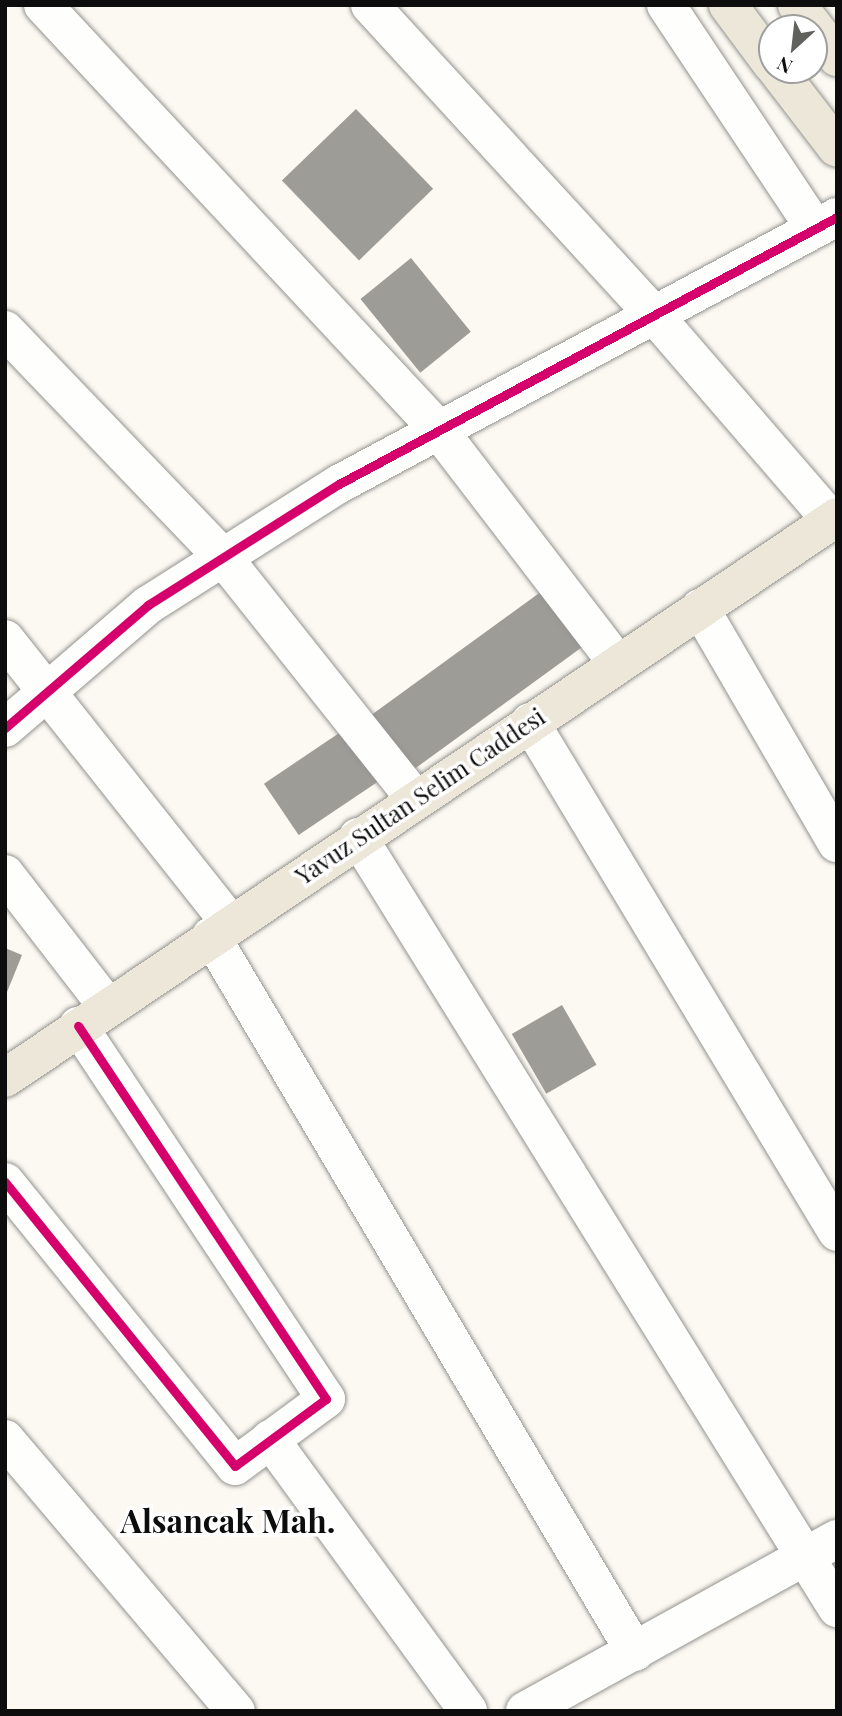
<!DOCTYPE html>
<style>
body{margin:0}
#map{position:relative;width:842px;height:1716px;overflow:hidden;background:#fbf9f1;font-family:"Playfair Display",serif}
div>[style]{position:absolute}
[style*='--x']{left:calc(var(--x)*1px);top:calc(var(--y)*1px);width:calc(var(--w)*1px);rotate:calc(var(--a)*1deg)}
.building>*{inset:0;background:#9e9c97;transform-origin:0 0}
.roads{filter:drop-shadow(0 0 2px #949390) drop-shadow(0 0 2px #949390)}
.minor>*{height:38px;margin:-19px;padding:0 19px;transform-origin:19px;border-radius:19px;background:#fefefd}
.major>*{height:38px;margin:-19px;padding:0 19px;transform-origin:19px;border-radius:19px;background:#ece7d8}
.cycleway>*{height:9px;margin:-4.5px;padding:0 4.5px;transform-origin:4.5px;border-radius:4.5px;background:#d6006c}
span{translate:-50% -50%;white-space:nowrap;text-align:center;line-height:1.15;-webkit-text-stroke:7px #fff;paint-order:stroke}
.street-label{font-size:24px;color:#0d0d0d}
.district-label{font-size:32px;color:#0d0d0d;font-weight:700}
.frame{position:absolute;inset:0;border:7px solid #0d0d0d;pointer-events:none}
.north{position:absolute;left:758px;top:14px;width:70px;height:70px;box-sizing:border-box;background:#fff;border:2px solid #9e9e9e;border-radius:50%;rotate:207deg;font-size:19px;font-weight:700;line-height:28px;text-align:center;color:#0d0d0d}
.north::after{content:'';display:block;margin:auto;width:24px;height:32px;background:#60605d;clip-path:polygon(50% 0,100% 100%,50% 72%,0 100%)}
</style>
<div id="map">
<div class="building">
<i style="left:356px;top:109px;width:111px;height:103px;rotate:46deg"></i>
<i style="left:411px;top:258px;width:95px;height:65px;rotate:51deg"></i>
<i style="left:553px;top:583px;width:69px;height:231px;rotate:54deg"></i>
<i style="left:351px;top:725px;width:62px;height:105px;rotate:56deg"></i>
<i style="clip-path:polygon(5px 948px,22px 955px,5px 997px)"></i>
<i style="left:562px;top:1005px;width:69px;height:58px;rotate:60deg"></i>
</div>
<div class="roads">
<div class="minor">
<i style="--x:43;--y:5;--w:578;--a:47.03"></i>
<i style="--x:437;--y:428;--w:297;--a:52.5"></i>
<i style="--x:370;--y:5;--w:422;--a:47.5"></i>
<i style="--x:655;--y:316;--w:269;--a:49.2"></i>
<i style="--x:666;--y:5;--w:268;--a:56.3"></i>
<i style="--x:5;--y:330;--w:313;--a:46.2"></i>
<i style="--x:222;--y:556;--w:310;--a:51.5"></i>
<i style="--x:700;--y:608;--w:272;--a:59.8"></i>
<i style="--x:5;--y:639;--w:362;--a:51.6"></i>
<i style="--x:530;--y:722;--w:595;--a:58.95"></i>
<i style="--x:5;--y:728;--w:189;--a:-40.7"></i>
<i style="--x:148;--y:605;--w:226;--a:-32.4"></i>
<i style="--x:339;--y:484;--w:565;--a:-28.2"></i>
<i style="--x:358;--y:837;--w:908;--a:58.15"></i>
<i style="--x:5;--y:874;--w:167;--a:52.3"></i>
<i style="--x:211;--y:936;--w:832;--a:59.37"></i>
<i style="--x:5;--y:1182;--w:365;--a:51"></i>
<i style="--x:235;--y:1466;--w:113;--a:-36.4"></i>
<i style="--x:326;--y:1399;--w:448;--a:-123.6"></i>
<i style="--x:5;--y:1439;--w:357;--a:49.7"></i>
<i style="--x:270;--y:1439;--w:336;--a:53.9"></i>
<i style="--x:525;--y:1711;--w:356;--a:-28.9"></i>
</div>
<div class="major">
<i style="--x:728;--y:5;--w:74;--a:53.3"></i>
<i style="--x:797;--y:5;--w:66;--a:52.4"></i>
<i style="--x:777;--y:70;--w:98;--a:52.4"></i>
<i style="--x:5;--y:1078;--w:1003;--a:-33.99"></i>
</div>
</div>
<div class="cycleway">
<i style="--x:5;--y:728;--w:189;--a:-40.7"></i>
<i style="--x:148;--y:605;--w:226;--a:-32.4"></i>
<i style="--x:339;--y:484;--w:565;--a:-28.2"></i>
<i style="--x:5;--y:1182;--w:365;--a:51"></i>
<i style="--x:235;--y:1466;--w:113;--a:-36.4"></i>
<i style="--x:326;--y:1399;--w:448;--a:-123.6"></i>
</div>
<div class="street-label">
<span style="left:420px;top:796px;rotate:-34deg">Yavuz Sultan Selim Caddesi</span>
</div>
<div class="district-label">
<span style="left:228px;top:1520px">Alsancak Mah.</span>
</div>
<div class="frame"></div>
<div class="north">N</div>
</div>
